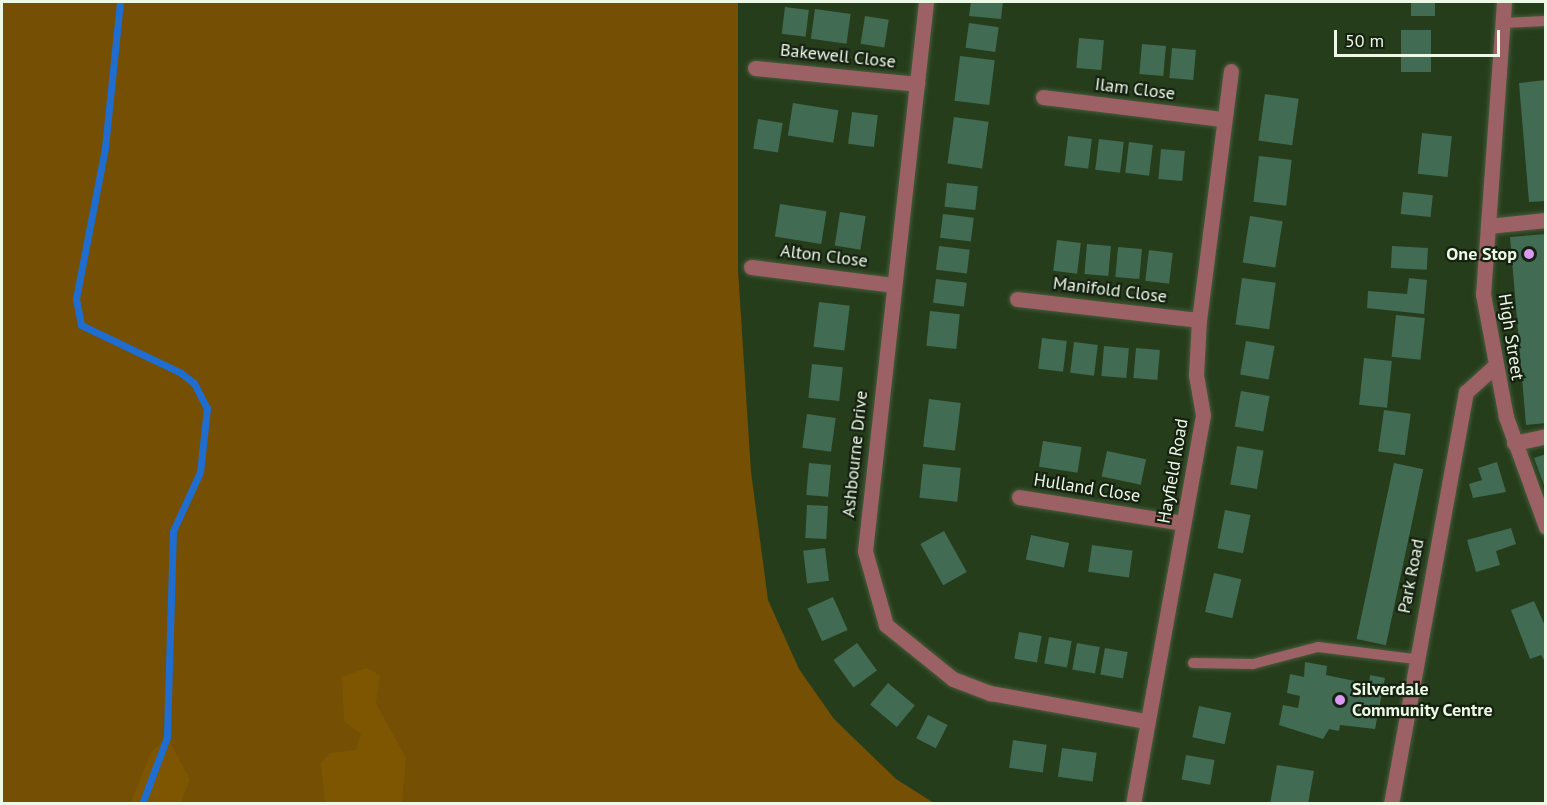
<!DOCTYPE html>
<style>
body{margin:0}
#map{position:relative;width:1547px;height:805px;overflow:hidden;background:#263d1b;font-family:"PT Sans",sans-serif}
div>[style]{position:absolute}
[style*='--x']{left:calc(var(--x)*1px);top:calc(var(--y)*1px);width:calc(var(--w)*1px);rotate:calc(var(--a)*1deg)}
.green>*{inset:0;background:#754f04}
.forest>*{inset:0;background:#7e5500}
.stream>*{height:7px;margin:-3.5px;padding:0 3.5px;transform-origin:3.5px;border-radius:3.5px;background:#1f6dcf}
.building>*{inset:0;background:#416b52;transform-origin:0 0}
.roads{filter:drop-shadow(0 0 2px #465b3b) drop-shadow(0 0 2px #465b3b)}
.service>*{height:10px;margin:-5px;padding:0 5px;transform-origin:5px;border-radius:5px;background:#9c6164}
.minor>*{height:15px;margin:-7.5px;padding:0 7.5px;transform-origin:7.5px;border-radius:7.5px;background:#9c6164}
.tertiary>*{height:15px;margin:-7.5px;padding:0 7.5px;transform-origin:7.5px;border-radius:7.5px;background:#9c6164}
.dots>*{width:16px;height:16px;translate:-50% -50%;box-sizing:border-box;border:3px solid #162112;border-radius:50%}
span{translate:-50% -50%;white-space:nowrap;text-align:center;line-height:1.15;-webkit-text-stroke:4.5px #162112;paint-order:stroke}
.street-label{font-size:18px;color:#ebf9e5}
.poi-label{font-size:18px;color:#ebf9e5;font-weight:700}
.right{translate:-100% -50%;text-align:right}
.left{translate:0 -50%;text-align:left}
.frame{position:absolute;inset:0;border:3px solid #ebf9e5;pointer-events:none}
.scale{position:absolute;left:1334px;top:30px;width:166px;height:27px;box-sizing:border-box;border:3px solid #ebf9e5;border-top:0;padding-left:8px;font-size:18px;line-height:21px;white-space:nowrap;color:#ebf9e5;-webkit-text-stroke:4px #162112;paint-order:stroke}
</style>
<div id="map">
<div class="green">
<i style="clip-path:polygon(2px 2px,738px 2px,738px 270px,751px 472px,768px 600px,799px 669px,834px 719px,896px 779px,934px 803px,2px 804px)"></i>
</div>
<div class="forest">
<i style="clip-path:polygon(366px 668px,380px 675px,376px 703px,406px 758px,402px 803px,325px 803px,321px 763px,330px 753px,356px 750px,361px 734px,344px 721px,342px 677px)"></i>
<i style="clip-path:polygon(167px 737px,190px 779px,181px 803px,131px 803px,151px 752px)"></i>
</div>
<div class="stream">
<i style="--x:120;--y:2;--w:147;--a:95.9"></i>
<i style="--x:105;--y:148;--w:154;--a:100.9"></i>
<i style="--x:76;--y:299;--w:26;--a:79"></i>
<i style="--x:81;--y:325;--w:111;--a:25.6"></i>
<i style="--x:181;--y:373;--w:16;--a:38"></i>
<i style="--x:194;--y:383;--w:28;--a:63"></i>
<i style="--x:207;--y:408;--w:64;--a:96.2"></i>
<i style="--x:200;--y:472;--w:65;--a:114.6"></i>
<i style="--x:173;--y:531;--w:206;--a:91.7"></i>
<i style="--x:167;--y:737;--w:72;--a:110.5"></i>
</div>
<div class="building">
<i style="clip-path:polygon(971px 2px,1003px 2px,1001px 19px,969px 16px)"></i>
<i style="left:1411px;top:2px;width:24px;height:14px"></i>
<i style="left:785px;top:7px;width:24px;height:27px;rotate:7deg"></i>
<i style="left:815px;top:9px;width:36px;height:30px;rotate:8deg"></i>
<i style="left:865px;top:16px;width:24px;height:28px;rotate:9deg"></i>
<i style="left:969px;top:23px;width:30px;height:25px;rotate:8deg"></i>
<i style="left:1401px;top:30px;width:30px;height:42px"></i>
<i style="left:1079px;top:38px;width:25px;height:30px;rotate:5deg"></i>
<i style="left:1142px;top:44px;width:24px;height:30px;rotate:5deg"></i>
<i style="left:1172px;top:48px;width:24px;height:30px;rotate:5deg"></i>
<i style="left:960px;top:56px;width:35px;height:45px;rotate:7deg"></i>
<i style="clip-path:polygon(1546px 80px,1546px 201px,1529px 202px,1519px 83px)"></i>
<i style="left:1265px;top:94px;width:34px;height:47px;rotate:8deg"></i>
<i style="left:793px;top:103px;width:46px;height:33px;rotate:9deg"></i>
<i style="left:852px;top:112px;width:26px;height:32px;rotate:7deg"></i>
<i style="left:954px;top:117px;width:35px;height:47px;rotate:8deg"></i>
<i style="left:758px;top:119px;width:25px;height:30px;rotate:9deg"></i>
<i style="left:1422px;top:133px;width:30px;height:41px;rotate:6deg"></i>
<i style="left:1068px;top:136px;width:24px;height:30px;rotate:7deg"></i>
<i style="left:1099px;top:139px;width:25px;height:31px;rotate:7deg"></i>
<i style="left:1129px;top:142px;width:24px;height:31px;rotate:7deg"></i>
<i style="left:1161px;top:149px;width:24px;height:30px;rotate:5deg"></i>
<i style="left:1259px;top:156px;width:33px;height:46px;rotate:7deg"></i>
<i style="left:947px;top:183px;width:31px;height:24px;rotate:6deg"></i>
<i style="left:1403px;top:192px;width:30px;height:22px;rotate:6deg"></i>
<i style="left:780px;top:204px;width:47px;height:33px;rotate:9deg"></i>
<i style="left:840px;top:212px;width:26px;height:34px;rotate:9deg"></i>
<i style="left:943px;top:214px;width:31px;height:24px;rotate:7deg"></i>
<i style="left:1250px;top:216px;width:33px;height:47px;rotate:9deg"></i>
<i style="clip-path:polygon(1546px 234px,1546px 423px,1526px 425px,1510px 237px)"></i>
<i style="left:1057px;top:240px;width:24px;height:31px;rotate:7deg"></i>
<i style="left:1087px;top:244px;width:24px;height:30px;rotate:5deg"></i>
<i style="left:939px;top:246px;width:31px;height:24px;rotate:7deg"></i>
<i style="left:1392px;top:246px;width:36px;height:22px;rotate:3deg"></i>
<i style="left:1118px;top:247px;width:24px;height:30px;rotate:5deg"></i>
<i style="left:1149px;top:250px;width:24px;height:31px;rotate:7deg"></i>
<i style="left:1242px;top:278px;width:34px;height:47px;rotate:8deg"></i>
<i style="clip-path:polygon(1409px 278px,1427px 280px,1424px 314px,1367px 308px,1368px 291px,1407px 294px)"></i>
<i style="left:936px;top:279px;width:31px;height:24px;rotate:7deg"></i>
<i style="left:819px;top:302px;width:31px;height:45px;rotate:7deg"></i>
<i style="left:930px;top:311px;width:30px;height:35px;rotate:6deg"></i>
<i style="left:1396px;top:315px;width:29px;height:42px;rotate:6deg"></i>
<i style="left:1042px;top:338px;width:25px;height:31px;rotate:7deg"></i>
<i style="left:1246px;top:341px;width:29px;height:34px;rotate:10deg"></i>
<i style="left:1074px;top:342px;width:24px;height:31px;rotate:7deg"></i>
<i style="left:1104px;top:346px;width:25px;height:30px;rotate:5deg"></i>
<i style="left:1136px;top:348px;width:24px;height:30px;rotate:5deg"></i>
<i style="left:1364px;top:358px;width:28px;height:47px;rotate:6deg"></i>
<i style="left:812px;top:364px;width:31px;height:34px;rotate:6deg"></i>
<i style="left:1241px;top:391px;width:29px;height:36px;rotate:10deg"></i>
<i style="left:929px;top:399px;width:32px;height:48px;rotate:7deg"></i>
<i style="left:1384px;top:410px;width:27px;height:42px;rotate:8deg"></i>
<i style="left:807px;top:414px;width:29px;height:34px;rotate:8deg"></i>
<i style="left:1043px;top:441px;width:39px;height:26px;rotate:9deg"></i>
<i style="left:1237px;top:446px;width:27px;height:39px;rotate:10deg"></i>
<i style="left:1107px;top:451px;width:40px;height:26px;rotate:12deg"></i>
<i style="clip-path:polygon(1546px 454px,1546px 488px,1545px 488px,1534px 458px)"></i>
<i style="clip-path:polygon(1497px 462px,1506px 492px,1473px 498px,1469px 484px,1482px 480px,1478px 468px)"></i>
<i style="left:809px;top:463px;width:22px;height:32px;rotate:5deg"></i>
<i style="left:1394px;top:463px;width:30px;height:180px;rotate:12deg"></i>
<i style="left:923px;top:464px;width:38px;height:34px;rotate:6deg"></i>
<i style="left:807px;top:505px;width:21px;height:33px;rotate:3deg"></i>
<i style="left:1225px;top:510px;width:26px;height:39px;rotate:11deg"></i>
<i style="clip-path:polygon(1511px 528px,1516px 544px,1496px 551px,1500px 565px,1476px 572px,1467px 540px)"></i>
<i style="left:944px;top:531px;width:47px;height:27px;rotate:61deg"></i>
<i style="left:1031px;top:535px;width:39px;height:25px;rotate:12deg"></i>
<i style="left:1092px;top:545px;width:41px;height:27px;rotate:8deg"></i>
<i style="left:825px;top:548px;width:33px;height:22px;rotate:83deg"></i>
<i style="left:1214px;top:573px;width:28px;height:40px;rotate:13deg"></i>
<i style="left:833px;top:597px;width:36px;height:28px;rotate:66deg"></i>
<i style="clip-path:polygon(1534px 601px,1546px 628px,1544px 660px,1541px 655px,1530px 659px,1511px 610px)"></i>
<i style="left:1019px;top:632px;width:23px;height:27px;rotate:10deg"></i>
<i style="left:1049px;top:637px;width:23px;height:27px;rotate:10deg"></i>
<i style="left:857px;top:643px;width:34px;height:29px;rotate:54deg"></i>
<i style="left:1077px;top:643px;width:23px;height:27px;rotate:10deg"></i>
<i style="left:1105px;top:648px;width:23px;height:27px;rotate:10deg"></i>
<i style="clip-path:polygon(1305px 662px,1327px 666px,1326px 675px,1369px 684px,1370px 675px,1385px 678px,1375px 729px,1340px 725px,1339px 731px,1329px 729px,1323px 739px,1279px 725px,1283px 705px,1298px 708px,1300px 696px,1287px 693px,1290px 674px,1304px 677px)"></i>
<i style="left:888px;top:683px;width:35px;height:28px;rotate:40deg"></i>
<i style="left:1199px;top:706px;width:33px;height:32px;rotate:12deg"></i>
<i style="left:928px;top:715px;width:22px;height:26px;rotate:27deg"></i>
<i style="left:1013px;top:740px;width:34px;height:28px;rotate:8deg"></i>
<i style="left:1062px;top:748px;width:35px;height:29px;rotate:8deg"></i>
<i style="left:1186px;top:755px;width:29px;height:25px;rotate:10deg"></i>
<i style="clip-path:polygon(1277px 765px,1314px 771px,1308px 804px,1270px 804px)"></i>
</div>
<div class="roads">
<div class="service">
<i style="--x:1503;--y:23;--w:43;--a:-2.7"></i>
<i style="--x:1193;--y:663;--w:60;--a:1"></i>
<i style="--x:1253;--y:664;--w:67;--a:-14.7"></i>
<i style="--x:1318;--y:647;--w:98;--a:7.1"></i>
</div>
<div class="minor">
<i style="--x:926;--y:2;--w:552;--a:96.34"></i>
<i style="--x:865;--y:551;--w:77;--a:74.2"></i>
<i style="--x:886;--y:625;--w:86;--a:38.9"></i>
<i style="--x:953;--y:679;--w:40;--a:21"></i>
<i style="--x:990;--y:693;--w:158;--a:10.2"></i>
<i style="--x:755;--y:68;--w:163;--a:5.6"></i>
<i style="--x:1043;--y:97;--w:181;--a:7"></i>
<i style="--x:1488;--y:226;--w:58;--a:-5.9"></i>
<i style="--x:751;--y:267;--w:143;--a:7.2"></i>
<i style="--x:1017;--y:299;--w:183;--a:6.6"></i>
<i style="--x:1514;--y:443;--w:33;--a:-12"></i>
<i style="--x:1019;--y:497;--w:166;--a:9"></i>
<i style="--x:1133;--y:804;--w:395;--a:-79.8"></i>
<i style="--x:1203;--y:415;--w:41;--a:-99.9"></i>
<i style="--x:1196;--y:375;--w:55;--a:-86.9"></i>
<i style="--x:1199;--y:320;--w:251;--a:-82.7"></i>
<i style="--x:1391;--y:804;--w:419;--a:-79.7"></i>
<i style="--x:1466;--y:392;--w:36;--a:-42"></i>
</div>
<div class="tertiary">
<i style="--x:1504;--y:2;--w:293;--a:94.1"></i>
<i style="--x:1483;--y:294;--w:125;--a:79.4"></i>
<i style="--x:1506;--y:417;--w:117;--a:70"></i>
</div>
</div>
<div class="dots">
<i style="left:1529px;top:254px;background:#dc99f4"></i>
<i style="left:1340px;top:700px;background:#dc99f4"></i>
</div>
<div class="street-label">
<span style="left:838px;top:56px;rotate:6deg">Bakewell Close</span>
<span style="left:1135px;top:89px;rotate:7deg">Ilam Close</span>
<span style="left:824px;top:256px;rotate:7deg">Alton Close</span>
<span style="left:1110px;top:290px;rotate:7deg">Manifold Close</span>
<span style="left:1511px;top:337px;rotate:81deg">High Street</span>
<span style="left:855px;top:454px;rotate:-84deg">Ashbourne Drive</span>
<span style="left:1173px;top:471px;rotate:-80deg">Hayfield Road</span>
<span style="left:1087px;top:488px;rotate:9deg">Hulland Close</span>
<span style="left:1411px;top:576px;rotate:-79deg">Park Road</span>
</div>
<div class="poi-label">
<span class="right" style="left:1517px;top:254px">One Stop</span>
<span class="left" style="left:1352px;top:700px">Silverdale<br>Community Centre</span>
</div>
<div class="frame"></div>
<div class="scale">50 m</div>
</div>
